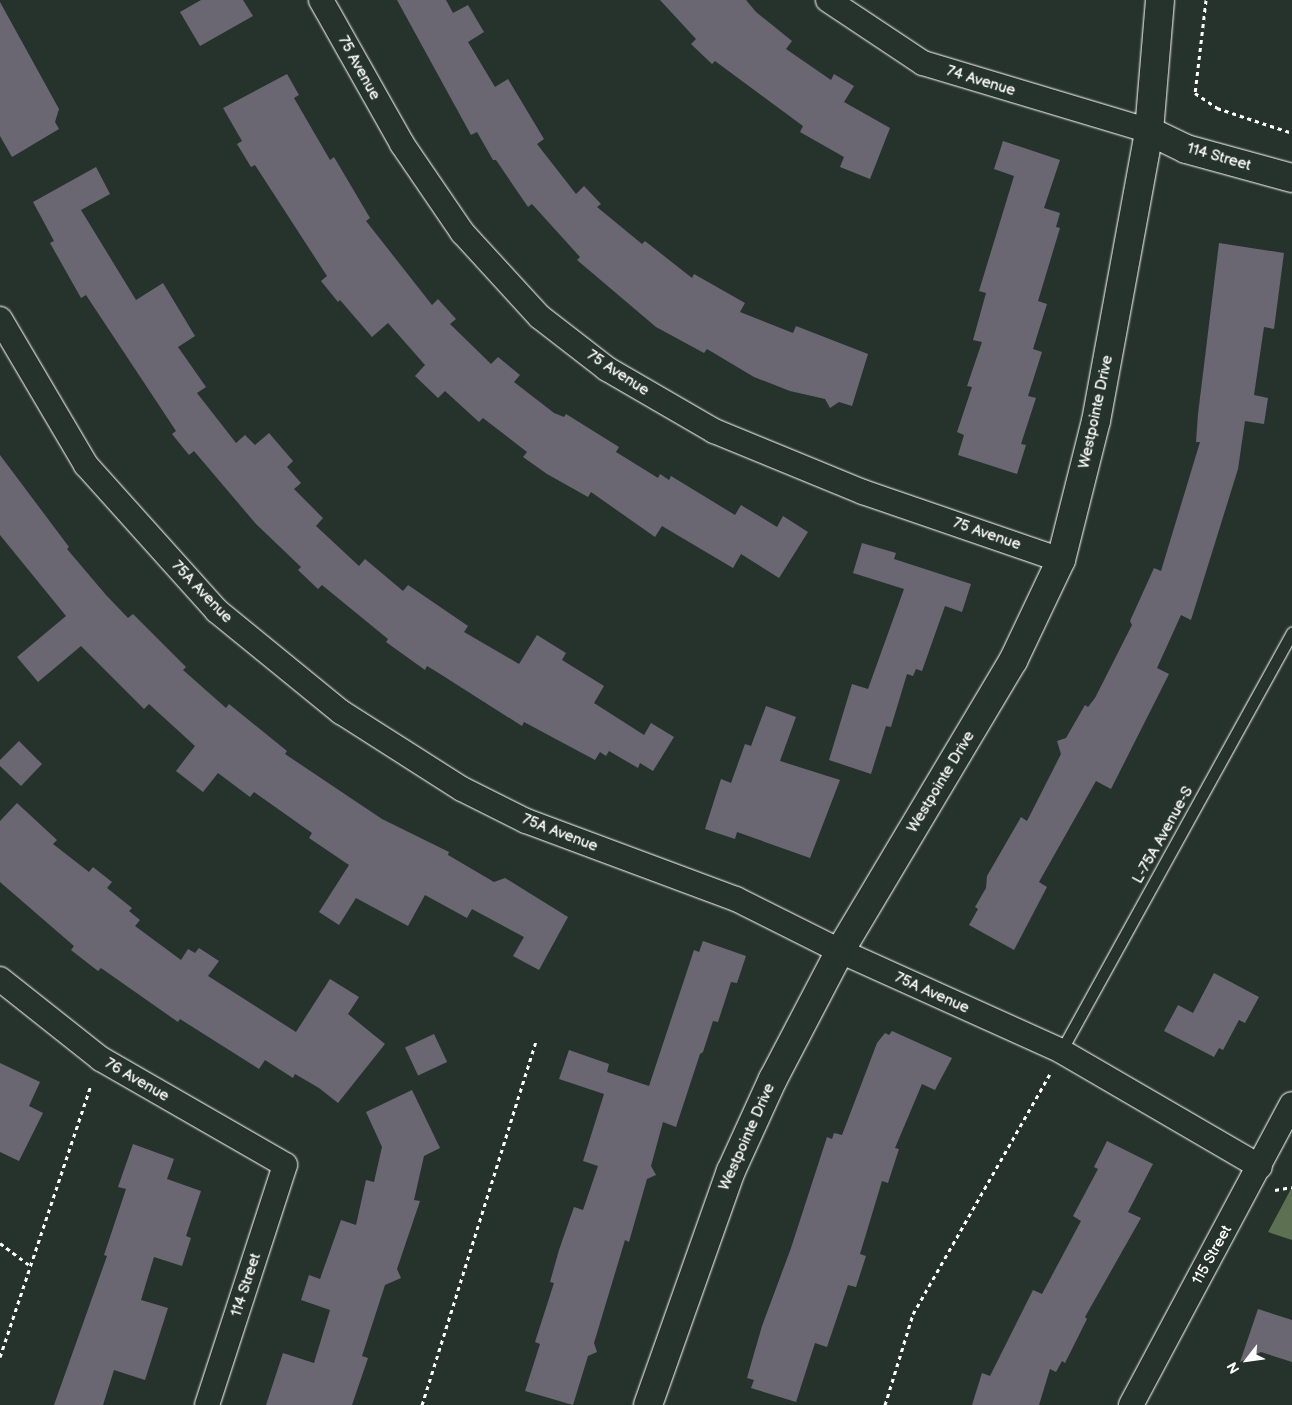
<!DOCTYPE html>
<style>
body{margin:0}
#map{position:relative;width:1292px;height:1405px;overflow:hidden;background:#26332d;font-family:"Balsamiq Sans",sans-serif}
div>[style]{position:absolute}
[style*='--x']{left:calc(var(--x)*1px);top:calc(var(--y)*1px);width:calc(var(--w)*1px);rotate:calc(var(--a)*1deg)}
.green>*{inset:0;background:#5e7052}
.building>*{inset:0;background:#6a6773;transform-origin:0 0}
.path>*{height:3px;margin-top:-1.5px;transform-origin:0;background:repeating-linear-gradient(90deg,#fff 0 4px,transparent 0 8px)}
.roads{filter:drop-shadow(0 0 1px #fff) drop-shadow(0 0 1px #fff)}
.service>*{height:11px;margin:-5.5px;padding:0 5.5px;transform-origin:5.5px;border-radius:5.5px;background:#26332d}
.minor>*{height:24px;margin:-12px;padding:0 12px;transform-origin:12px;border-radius:12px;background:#26332d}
.tertiary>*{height:28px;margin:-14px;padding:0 14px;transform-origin:14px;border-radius:14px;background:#26332d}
span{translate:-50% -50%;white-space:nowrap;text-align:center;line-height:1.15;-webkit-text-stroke:4px #26332d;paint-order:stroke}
.street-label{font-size:15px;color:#fff}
.north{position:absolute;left:1222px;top:1335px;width:50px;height:50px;-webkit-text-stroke:4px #26332d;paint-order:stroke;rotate:240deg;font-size:14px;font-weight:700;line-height:20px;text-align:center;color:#fff}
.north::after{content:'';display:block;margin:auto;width:18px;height:22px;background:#fff;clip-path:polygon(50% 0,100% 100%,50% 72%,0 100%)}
</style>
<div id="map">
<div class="green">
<i style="clip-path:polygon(1292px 1187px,1292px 1240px,1268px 1232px)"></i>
</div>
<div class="building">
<i style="clip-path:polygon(201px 0,243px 0,253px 16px,200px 46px,180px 12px)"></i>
<i style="clip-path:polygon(397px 0,446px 0,453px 13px,468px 5px,484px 32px,468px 42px,495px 87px,508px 79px,544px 139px,537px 144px,576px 194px,584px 186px,601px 204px,597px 207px,642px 244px,645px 241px,692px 278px,694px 274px,745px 303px,740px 312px,793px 333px,796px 326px,868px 354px,852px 406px,839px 402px,830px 408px,825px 399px,790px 391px,754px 377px,707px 349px,704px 353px,656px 327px,577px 260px,580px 257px,532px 204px,528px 207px,496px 160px,493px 160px,477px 132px,471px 135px)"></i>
<i style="clip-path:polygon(660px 0,746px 0,756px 12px,792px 41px,786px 49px,831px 80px,834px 74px,854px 86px,844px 102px,890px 128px,870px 179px,840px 167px,844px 157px,800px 132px,803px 126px,715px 61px,712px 64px,691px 44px,696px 39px)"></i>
<i style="clip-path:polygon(0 2px,59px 109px,55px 122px,59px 129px,12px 157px,0 136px)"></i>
<i style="clip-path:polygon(287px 74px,299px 95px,294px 98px,330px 160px,334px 157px,370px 218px,366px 221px,432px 305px,438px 299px,456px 319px,450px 324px,491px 364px,498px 357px,520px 375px,514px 382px,554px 413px,564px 417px,566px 414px,619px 447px,616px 452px,658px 478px,660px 474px,669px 480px,671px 476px,735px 515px,741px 505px,777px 527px,783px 516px,808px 532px,779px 578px,741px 554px,733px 568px,662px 526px,655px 537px,591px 492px,588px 497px,547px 474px,523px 457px,527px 452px,483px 418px,479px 422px,445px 391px,438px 398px,415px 376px,425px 365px,388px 323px,372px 337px,340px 300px,338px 302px,321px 281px,327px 276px,255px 165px,251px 167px,237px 144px,242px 141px,223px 108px)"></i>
<i style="clip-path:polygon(1003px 141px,1060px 160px,1044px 208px,1060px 213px,1056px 227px,1060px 228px,1038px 301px,1047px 304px,1033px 349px,1042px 352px,1028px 396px,1036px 398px,1021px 444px,1026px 445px,1017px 474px,958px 455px,964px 435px,957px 432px,972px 387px,967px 386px,982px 342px,973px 340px,986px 293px,979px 291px,1014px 176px,994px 169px)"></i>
<i style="clip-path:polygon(96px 167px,110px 194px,81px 210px,136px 300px,163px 283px,195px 336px,178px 347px,206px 387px,197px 393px,236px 443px,245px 435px,255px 445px,269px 433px,293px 461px,287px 467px,301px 483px,294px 489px,323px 518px,316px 526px,359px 566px,365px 559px,403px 591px,408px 585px,468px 626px,464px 632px,519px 664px,537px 635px,566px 653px,562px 660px,604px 686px,594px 703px,644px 735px,651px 723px,674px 737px,653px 771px,640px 763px,638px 768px,609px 751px,606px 756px,600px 752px,595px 760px,524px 722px,522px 726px,437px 672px,427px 666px,425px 670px,386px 642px,388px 639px,322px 585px,318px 589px,298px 570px,301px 567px,256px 524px,194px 451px,189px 455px,172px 434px,176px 431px,86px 295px,81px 298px,50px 243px,54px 241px,33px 202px)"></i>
<i style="clip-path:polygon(1219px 243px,1284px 253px,1274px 329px,1264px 327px,1254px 395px,1268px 398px,1264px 424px,1245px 421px,1238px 469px,1191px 620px,1181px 615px,1157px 668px,1169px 674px,1111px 789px,1096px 781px,1039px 882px,1047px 887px,1014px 950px,969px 925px,978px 909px,975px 907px,986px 888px,987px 876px,1021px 817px,1027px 821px,1061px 754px,1057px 741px,1066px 738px,1085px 705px,1088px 707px,1095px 698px,1132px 625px,1130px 621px,1154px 568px,1161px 571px,1200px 442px,1196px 442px,1198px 414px)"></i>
<i style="clip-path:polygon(0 455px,69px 547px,67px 549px,106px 595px,128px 618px,133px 614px,186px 667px,183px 670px,226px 708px,229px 704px,287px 751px,285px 754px,382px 819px,449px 852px,448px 855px,494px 882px,505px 878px,568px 917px,539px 970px,513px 956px,524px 937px,472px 909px,467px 918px,425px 895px,408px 926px,356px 898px,339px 925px,319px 912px,349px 865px,309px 838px,312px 833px,254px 792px,250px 797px,218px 773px,203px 792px,176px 771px,195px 746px,149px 704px,144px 709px,81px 646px,38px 682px,17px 657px,66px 616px,0 535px)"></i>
<i style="clip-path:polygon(862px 543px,896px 553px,894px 559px,971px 584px,962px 612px,945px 606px,922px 671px,916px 669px,913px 676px,907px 674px,891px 727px,886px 726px,871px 774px,829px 760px,852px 684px,868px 689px,904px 589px,853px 573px)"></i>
<i style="clip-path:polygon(766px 706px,796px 717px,780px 761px,840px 780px,810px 858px,737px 832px,735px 839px,705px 829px,721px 779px,731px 783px,745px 744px,751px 746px)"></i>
<i style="clip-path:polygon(19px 741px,42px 764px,21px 786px,0 766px,0 760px)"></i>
<i style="clip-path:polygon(17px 803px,57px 840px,53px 844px,89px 872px,93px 867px,112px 882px,107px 888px,132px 908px,129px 911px,140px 920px,135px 926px,181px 960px,188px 949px,195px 953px,199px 948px,219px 961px,208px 976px,296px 1032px,330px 979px,359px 997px,348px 1014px,385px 1044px,338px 1103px,319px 1088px,295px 1074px,293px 1078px,265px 1060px,259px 1069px,180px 1019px,178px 1022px,101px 968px,98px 971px,71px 950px,74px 946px,0 882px,0 821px)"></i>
<i style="clip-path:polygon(703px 941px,746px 956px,737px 983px,731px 982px,718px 1022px,713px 1021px,703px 1052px,700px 1054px,676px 1127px,663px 1122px,651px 1166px,656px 1175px,647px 1179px,629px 1242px,625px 1240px,594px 1343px,597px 1352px,588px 1356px,573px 1405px,525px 1391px,540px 1344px,535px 1342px,554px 1283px,550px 1282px,559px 1250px,574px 1207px,583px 1210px,598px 1166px,583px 1161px,604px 1094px,559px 1079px,569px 1050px,609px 1064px,607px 1072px,649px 1086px,694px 950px,699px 952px)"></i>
<i style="clip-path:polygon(1214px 973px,1259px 997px,1245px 1023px,1239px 1020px,1223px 1050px,1219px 1048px,1214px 1057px,1164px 1031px,1178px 1005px,1193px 1013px)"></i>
<i style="clip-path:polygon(892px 1031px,952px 1058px,935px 1090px,922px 1084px,895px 1148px,899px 1149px,888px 1183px,882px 1181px,860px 1254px,866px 1256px,856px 1287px,848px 1285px,827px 1347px,815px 1343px,796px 1402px,751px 1388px,754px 1380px,747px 1378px,762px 1326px,791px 1248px,827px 1137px,832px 1139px,834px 1133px,842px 1135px,877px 1043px,885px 1033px,889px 1035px)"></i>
<i style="left:434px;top:1034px;width:31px;height:32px;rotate:65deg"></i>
<i style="clip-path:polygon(0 1063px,40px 1082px,29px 1106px,43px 1113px,19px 1161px,0 1152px)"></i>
<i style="clip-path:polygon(412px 1090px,440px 1148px,424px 1156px,414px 1200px,420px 1201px,397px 1269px,401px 1278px,385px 1285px,362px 1356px,368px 1358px,352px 1405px,266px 1405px,283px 1353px,314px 1363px,330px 1310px,301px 1300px,309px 1275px,320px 1279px,341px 1220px,356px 1225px,366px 1180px,374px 1182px,382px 1147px,366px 1112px)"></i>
<i style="clip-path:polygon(1107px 1141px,1153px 1164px,1128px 1212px,1141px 1218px,1085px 1317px,1087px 1319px,1065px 1363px,1062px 1361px,1056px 1372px,1050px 1369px,1039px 1405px,972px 1405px,982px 1373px,990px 1376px,1033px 1290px,1042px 1294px,1081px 1221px,1073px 1216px,1098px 1169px,1094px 1167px)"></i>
<i style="clip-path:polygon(133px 1144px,174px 1159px,167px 1179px,201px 1191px,186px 1236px,191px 1238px,182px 1266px,154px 1257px,141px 1300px,168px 1308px,145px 1380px,114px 1370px,103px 1405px,54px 1405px,107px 1256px,104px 1255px,126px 1189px,118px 1187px)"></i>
<i style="clip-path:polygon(1258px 1309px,1292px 1320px,1292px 1362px,1261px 1352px,1240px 1362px)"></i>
</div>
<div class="path">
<i style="--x:1206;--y:0;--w:94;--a:96.7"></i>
<i style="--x:1195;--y:93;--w:27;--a:34"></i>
<i style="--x:1217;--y:108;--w:79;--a:18.4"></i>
<i style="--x:1275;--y:1190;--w:17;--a:-10"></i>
<i style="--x:0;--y:1243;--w:38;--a:37"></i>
<i style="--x:0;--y:1357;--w:287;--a:-71.5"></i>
<i style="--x:422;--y:1405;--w:380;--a:-72.6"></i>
<i style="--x:885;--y:1405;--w:95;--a:-72.9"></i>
<i style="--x:913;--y:1314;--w:276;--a:-60.3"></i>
</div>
<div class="roads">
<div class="service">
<i style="--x:1061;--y:1051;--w:478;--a:-61.1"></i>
</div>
<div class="minor">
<i style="--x:321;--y:0;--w:165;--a:60.6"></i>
<i style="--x:402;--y:144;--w:107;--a:55.7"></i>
<i style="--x:462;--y:232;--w:115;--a:47.5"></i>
<i style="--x:540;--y:317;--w:85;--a:37.8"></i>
<i style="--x:607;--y:369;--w:124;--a:30.1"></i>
<i style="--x:714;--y:431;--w:161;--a:22.3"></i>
<i style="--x:863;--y:492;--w:209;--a:19"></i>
<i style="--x:828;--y:0;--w:114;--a:33.6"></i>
<i style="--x:923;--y:63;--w:236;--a:16.7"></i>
<i style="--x:0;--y:319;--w:169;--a:59.5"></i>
<i style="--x:86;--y:465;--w:196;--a:48.1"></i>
<i style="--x:217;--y:611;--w:160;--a:39.2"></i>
<i style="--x:341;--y:712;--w:143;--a:32.5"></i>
<i style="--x:462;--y:789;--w:72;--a:26.6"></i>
<i style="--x:526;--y:821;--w:224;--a:20.4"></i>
<i style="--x:736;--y:899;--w:116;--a:26.6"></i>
<i style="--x:840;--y:951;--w:243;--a:24.3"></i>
<i style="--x:1061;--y:1051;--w:230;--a:30.2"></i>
<i style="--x:0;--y:979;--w:129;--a:38.4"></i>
<i style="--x:101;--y:1059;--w:212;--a:29.9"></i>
<i style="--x:285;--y:1165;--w:252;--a:108"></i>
<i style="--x:1131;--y:1405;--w:341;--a:-61.9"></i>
</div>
<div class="tertiary">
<i style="--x:1149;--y:131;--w:41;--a:25.9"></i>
<i style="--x:1186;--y:149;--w:110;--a:15.3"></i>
<i style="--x:648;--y:1405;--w:248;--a:-70.5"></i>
<i style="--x:731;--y:1171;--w:101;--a:-65.5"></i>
<i style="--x:773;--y:1079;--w:144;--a:-62.4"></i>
<i style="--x:840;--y:951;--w:338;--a:-59.2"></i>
<i style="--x:1013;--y:661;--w:112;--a:-64.6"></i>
<i style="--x:1061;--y:560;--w:143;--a:-75.9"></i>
<i style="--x:1096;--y:421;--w:295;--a:-79.6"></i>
<i style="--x:1149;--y:131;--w:131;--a:-85.2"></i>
</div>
</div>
<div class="street-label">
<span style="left:359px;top:68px;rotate:61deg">75 Avenue</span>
<span style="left:981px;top:81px;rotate:17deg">74 Avenue</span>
<span style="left:1219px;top:157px;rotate:16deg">114 Street</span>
<span style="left:618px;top:373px;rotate:33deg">75 Avenue</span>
<span style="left:1096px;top:412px;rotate:-78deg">Westpointe Drive</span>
<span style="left:987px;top:534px;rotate:19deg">75 Avenue</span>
<span style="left:202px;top:592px;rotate:46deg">75A Avenue</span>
<span style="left:941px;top:782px;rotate:-59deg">Westpointe Drive</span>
<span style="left:560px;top:833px;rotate:21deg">75A Avenue</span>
<span style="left:1163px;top:835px;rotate:-61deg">L-75A Avenue-S</span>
<span style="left:932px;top:993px;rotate:24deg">75A Avenue</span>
<span style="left:137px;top:1080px;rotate:30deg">76 Avenue</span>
<span style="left:747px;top:1137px;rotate:-66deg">Westpointe Drive</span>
<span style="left:1212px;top:1255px;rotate:-61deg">115 Street</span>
<span style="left:246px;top:1285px;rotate:-72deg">114 Street</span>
</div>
<div class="north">N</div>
</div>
